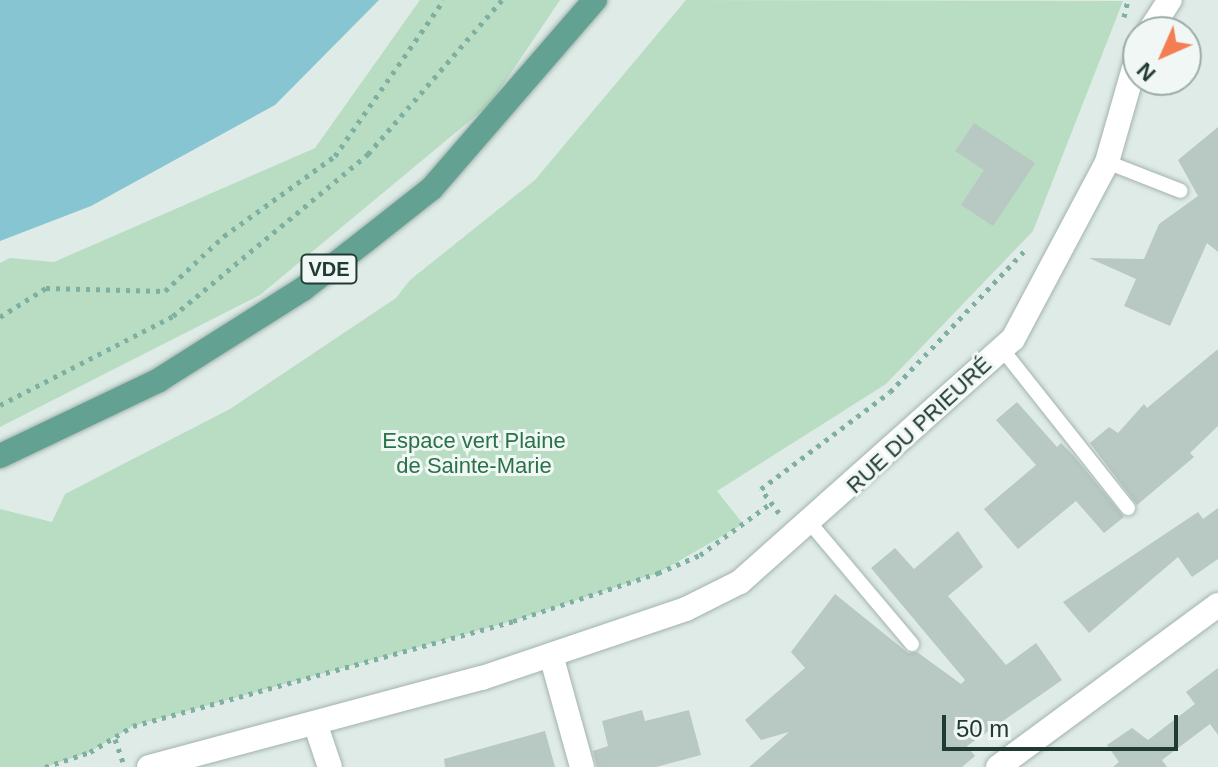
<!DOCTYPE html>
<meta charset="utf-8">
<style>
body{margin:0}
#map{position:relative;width:1218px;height:767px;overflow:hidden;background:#dfebe6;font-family:Helvetica,sans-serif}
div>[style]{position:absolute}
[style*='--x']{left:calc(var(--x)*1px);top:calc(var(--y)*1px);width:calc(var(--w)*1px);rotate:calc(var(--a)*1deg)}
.green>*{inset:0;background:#b8ddc2}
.water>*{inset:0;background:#86c5d1}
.building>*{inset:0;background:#b8c8c2}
.path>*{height:5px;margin-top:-2.5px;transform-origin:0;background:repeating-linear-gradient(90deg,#7fafa1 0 4px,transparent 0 10px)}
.roads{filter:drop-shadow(0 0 2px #a2b3ad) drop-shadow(0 0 2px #a2b3ad)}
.service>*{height:14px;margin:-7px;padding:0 7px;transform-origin:7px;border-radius:7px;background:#fff}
.minor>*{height:24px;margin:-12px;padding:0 12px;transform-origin:12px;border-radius:12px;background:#fff}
.primary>*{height:24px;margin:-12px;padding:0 12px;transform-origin:12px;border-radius:12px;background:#63a192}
span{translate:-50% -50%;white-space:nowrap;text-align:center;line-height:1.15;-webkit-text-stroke:6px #f0f7f4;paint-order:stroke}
.shield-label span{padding:2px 6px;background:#f0f7f4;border:2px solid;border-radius:6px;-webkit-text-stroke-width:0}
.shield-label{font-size:20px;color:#203b34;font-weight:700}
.street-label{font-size:22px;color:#203b34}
.park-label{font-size:22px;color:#2a7247}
.north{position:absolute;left:1122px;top:16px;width:80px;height:80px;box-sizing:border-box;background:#f0f7f4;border:2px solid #9daca7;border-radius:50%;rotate:225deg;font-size:22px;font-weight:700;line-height:32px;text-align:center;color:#203b34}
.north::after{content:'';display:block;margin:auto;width:28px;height:36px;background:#f47e54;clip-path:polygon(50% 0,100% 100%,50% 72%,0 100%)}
.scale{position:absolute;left:942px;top:715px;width:236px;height:36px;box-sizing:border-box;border:4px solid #203b34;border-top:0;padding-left:10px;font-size:24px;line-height:28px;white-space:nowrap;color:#203b34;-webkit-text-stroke:6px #f0f7f4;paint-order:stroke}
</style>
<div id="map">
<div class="green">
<i style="clip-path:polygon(420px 0,560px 0,490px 104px,260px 295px,0 427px,0 263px,10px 258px,54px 262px,315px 148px)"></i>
<i style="clip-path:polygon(686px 0,1123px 1px,1033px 231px,886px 384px,717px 491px,743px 524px,658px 573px,513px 621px,133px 726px,90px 752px,45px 767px,0 767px,0 509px,52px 522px,65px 494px,230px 409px,396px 298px,410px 280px,535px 180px)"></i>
</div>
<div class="water">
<i style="clip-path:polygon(0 0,379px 0,275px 105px,91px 206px,0 241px)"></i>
</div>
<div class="building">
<i style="clip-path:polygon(974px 123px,1035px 163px,993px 226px,961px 205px,984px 170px,955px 151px)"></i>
<i style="clip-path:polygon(1218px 127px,1218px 252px,1207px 243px,1170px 326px,1124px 306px,1136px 279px,1089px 258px,1144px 259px,1159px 224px,1198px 196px,1178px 160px)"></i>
<i style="clip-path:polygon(1218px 349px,1218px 426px,1190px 453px,1194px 457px,1137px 505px,1090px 443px,1109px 427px,1118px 433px,1144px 404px,1147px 408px)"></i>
<i style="clip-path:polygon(1017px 402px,1057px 447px,1061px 443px,1074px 456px,1124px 517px,1104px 533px,1076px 501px,1018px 549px,984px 509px,1036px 465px,996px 420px)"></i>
<i style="clip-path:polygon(1218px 508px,1218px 559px,1192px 577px,1178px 557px,1089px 633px,1063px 602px,1198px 512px,1203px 519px)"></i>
<i style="clip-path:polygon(958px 531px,983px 567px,948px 596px,1006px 665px,1036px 643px,1062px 680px,967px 746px,975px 756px,962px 767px,749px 767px,789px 732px,761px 740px,745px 720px,805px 668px,791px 652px,835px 594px,908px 653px,917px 652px,961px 684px,965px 680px,871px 568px,895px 548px,914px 569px)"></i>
<i style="clip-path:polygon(1218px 668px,1218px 735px,1210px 724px,1162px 760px,1167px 767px,1113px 767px,1119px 762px,1107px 745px,1132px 728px,1148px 740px,1195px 704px,1186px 692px)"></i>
<i style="clip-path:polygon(642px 710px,645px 721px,689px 710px,701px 755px,656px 767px,597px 767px,593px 751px,608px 746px,602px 721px)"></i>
<i style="clip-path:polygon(545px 731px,555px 767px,445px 767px,444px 759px)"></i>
</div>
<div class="path">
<i style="--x:1124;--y:17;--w:17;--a:-77"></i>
<i style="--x:0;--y:317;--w:54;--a:-32.2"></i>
<i style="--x:46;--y:288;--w:119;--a:1.4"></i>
<i style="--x:165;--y:291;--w:81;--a:-43"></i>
<i style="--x:224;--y:236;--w:137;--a:-35.8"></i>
<i style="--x:335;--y:156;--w:190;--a:-55.1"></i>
<i style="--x:0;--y:405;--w:195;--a:-27.2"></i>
<i style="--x:173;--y:316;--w:254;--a:-39.7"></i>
<i style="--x:368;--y:154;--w:204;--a:-49"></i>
<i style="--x:779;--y:513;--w:30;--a:-127"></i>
<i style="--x:761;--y:489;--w:161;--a:-36.9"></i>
<i style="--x:890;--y:392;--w:199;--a:-46.4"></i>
<i style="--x:115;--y:739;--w:24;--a:71"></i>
<i style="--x:45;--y:767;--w:47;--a:-18.4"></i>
<i style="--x:90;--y:752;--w:50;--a:-31.2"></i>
<i style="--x:133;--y:726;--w:394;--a:-15.4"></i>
<i style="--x:513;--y:621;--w:153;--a:-18.3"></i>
<i style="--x:658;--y:573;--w:46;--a:-23.2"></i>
<i style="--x:700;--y:555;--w:88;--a:-36.2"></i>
</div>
<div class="roads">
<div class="service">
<i style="--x:1107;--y:162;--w:79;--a:21.4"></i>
<i style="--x:1002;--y:349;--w:203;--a:51.6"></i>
<i style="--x:811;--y:524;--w:157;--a:49.9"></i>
</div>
<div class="minor">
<i style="--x:1149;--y:32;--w:38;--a:-57"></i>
<i style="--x:551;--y:655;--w:116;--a:74.5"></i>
<i style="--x:315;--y:723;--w:46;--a:71.2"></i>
<i style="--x:149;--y:767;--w:345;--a:-15"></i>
<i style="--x:482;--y:678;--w:215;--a:-18.7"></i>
<i style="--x:686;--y:609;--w:60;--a:-26.6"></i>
<i style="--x:740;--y:582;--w:365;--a:-41.7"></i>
<i style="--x:1013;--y:339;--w:200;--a:-62"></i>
<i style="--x:1107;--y:162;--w:112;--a:-74"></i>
<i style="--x:998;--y:767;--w:273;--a:-36.4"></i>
</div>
<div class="primary">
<i style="--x:0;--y:456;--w:176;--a:-25.5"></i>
<i style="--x:159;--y:380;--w:170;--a:-32.3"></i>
<i style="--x:303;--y:289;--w:78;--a:-37.7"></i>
<i style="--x:365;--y:241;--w:85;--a:-38.3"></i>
<i style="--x:432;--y:188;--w:249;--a:-49.1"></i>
</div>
</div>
<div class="shield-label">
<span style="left:329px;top:269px">VDE</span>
</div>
<div class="street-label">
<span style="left:919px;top:425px;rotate:-43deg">RUE DU PRIEURÉ</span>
</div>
<div class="park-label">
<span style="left:474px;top:453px">Espace vert Plaine<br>de Sainte-Marie</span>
</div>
<div class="north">N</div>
<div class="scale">50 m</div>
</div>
